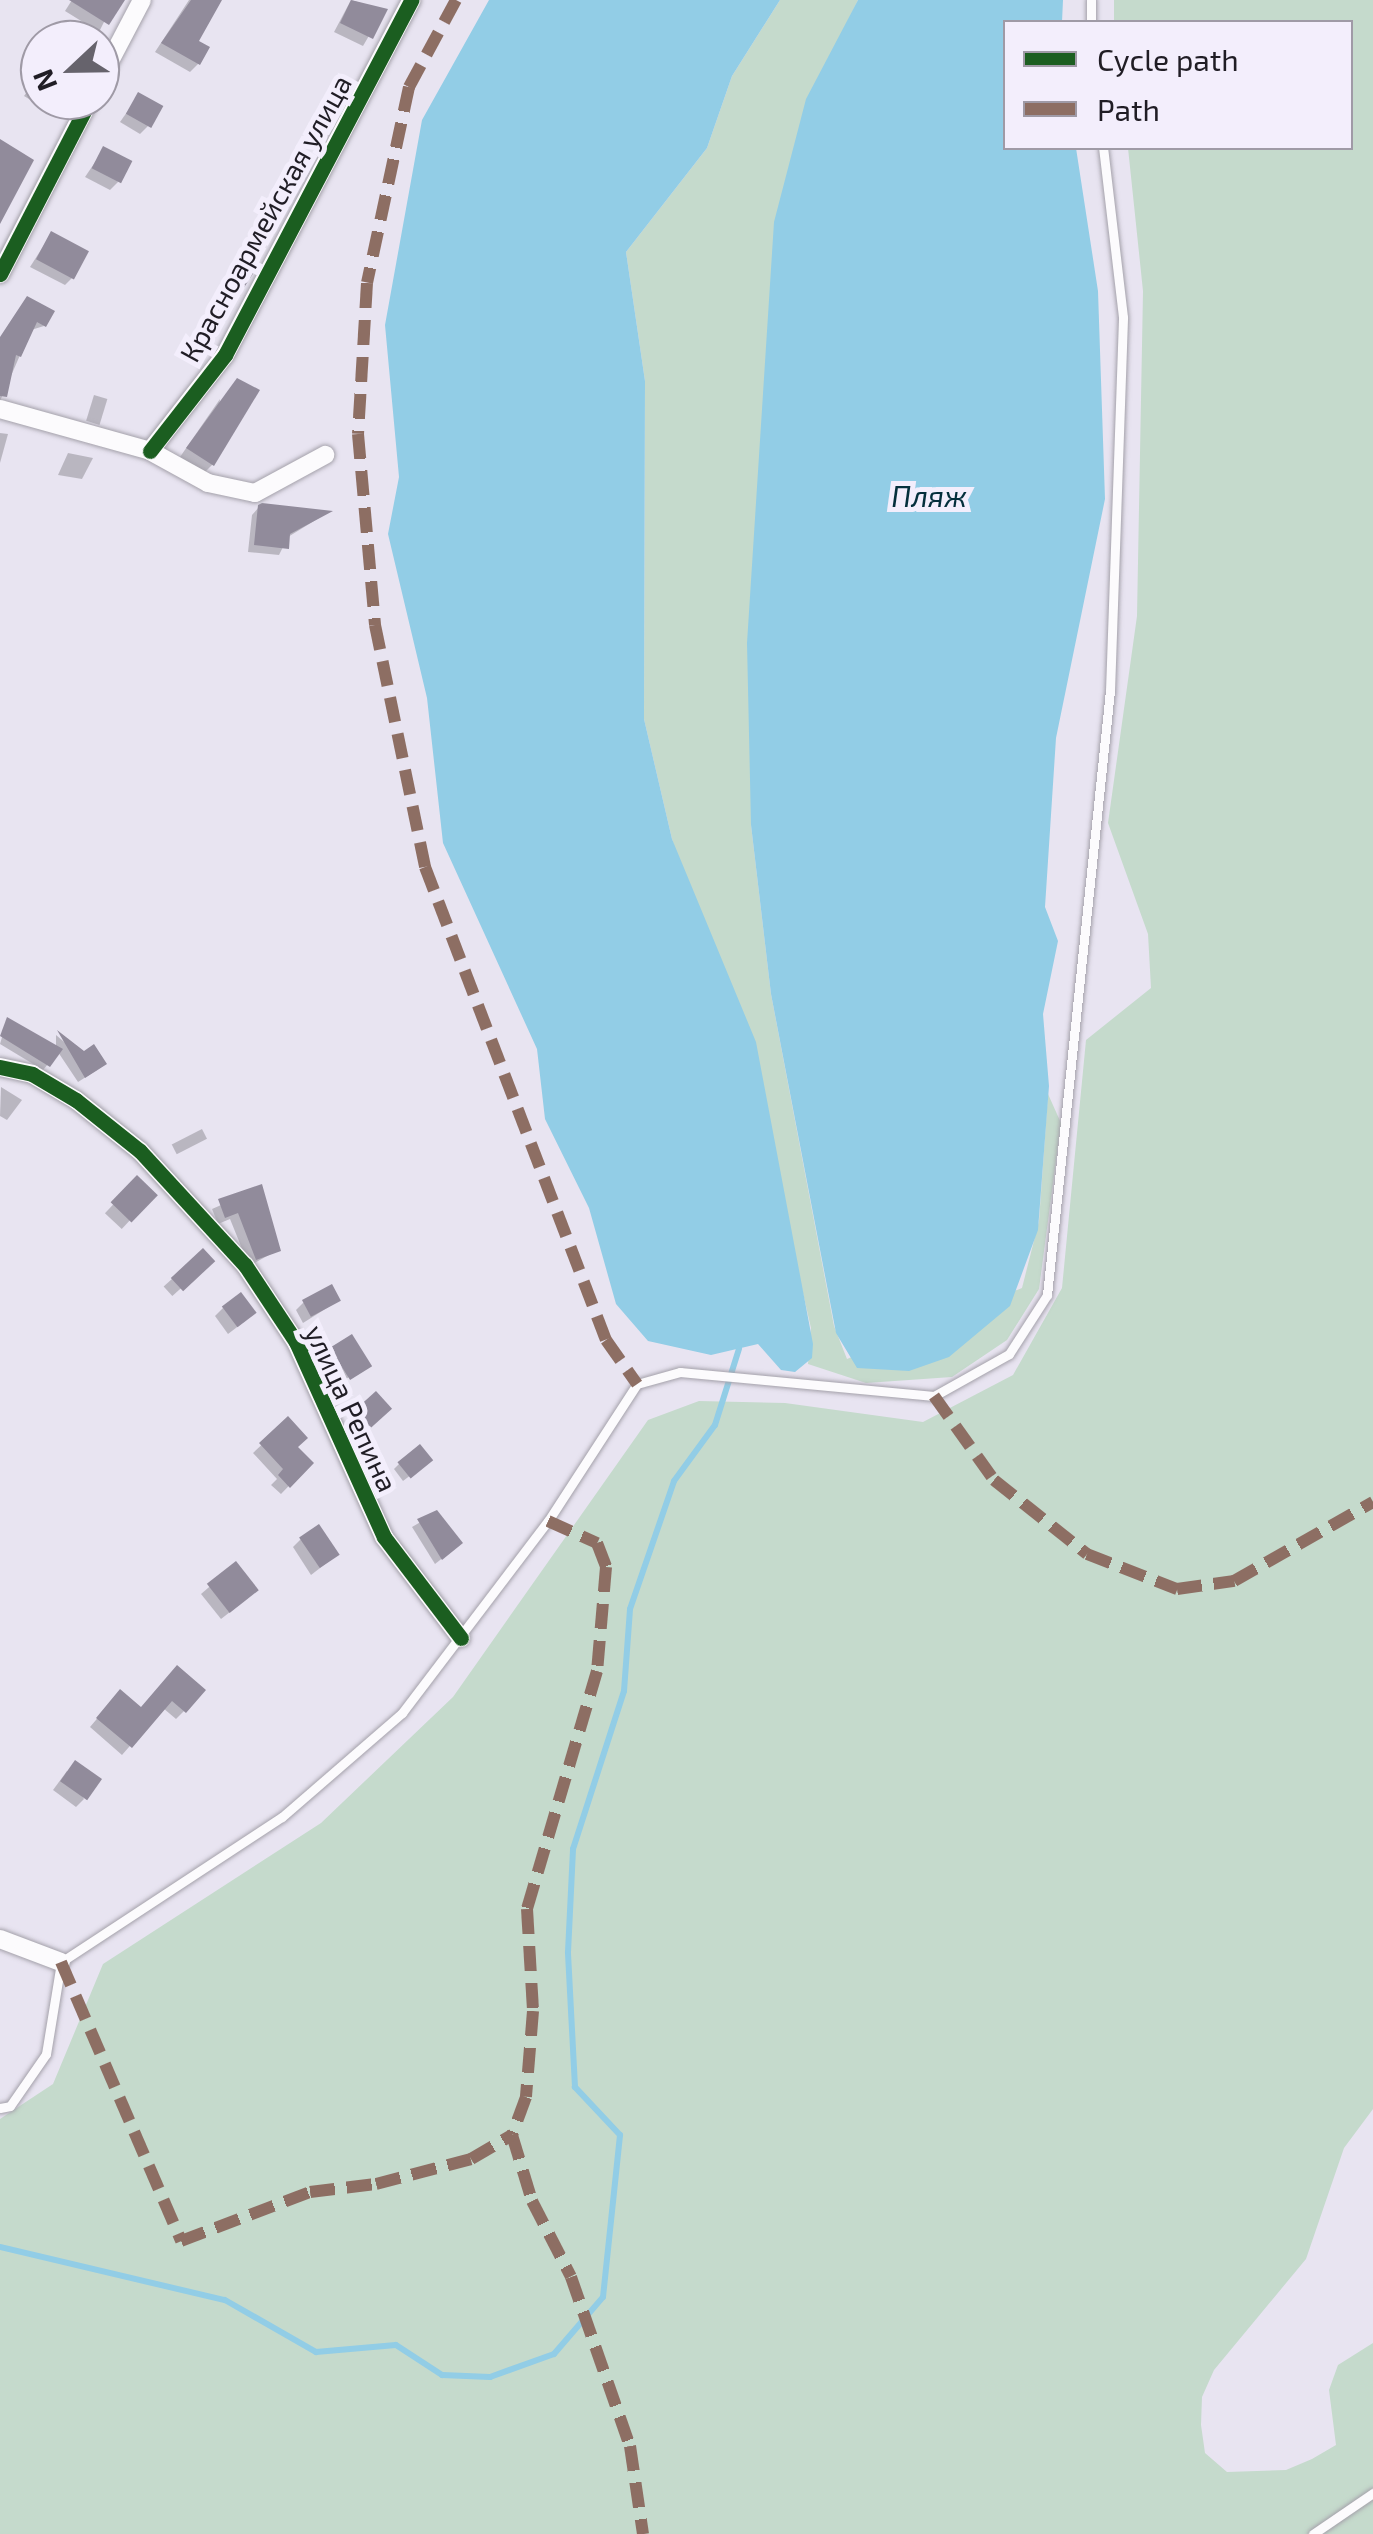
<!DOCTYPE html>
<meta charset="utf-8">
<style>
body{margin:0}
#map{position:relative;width:1373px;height:2534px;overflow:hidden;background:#e8e4f1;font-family:"Exo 2",sans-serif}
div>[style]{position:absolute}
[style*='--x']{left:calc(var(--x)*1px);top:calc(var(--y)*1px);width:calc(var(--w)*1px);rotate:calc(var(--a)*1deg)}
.green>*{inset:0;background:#c5dacc}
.water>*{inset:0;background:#92cde6}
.shadow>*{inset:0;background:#0003;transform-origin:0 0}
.stream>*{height:6px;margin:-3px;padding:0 3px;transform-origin:3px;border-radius:3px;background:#92cde6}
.building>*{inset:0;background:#918b9b;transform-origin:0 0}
.roads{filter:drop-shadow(0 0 2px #a4a1aa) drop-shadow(0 0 2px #a4a1aa)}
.service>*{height:9px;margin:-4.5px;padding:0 4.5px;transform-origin:4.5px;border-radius:4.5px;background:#fcfbfd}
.minor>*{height:18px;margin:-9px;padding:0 9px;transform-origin:9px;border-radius:9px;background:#fcfbfd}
.quiet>*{height:12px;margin-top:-6px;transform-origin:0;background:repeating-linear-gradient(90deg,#8d6e63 0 25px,transparent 0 37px)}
.cycleway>*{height:15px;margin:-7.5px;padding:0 7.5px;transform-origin:7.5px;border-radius:7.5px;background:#1b5e20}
span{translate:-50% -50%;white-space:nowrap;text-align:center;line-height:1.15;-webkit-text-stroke:10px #f3eefc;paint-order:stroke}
.street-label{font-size:28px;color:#201d25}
.water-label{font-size:30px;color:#042f3c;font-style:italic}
.legend{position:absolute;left:1003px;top:20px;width:350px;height:130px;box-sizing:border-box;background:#f3eefc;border:2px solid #9f9aa6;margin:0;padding:12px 18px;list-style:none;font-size:30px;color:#201d25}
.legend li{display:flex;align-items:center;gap:20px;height:50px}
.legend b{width:50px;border:2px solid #9f9aa6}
.north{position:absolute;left:20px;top:20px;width:100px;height:100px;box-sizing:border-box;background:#f3eefc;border:2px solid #9f9aa6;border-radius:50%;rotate:248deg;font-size:28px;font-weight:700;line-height:40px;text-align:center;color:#201d25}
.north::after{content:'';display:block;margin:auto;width:35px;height:45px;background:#66636c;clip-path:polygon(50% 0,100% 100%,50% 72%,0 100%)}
</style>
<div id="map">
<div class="green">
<i style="clip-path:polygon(780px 0,858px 0,840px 37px,751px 825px,771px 994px,834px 1326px,847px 1359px,1022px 1288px,1039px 1221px,1048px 1094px,1061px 1123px,1039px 1289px,1007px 1340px,952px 1377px,866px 1383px,808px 1364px,811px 1328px,779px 1189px,672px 839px,644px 719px,645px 381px,626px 252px,707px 148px,732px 76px)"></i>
<i style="clip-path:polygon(1114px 0,1373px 0,1373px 2109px,1344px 2148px,1306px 2259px,1214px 2370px,1202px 2397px,1201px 2425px,1205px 2453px,1227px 2472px,1286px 2470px,1312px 2459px,1336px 2445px,1329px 2390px,1338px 2365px,1373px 2343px,1373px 2534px,0 2534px,0 2119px,53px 2084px,103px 1964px,321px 1823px,453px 1697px,648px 1420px,699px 1401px,785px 1403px,923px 1422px,1013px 1375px,1062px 1288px,1086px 1040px,1151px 988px,1148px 934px,1108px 823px,1137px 616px,1143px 291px,1128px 148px,1350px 148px,1350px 22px,1114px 22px)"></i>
</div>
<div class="water">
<i style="clip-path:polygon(489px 0,780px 0,732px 76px,707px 148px,626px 252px,645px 381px,644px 719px,672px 839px,756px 1042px,813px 1344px,812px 1358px,795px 1372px,781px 1370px,758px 1344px,711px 1355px,648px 1341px,616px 1304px,589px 1208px,545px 1119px,537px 1049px,443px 843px,427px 698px,388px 534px,399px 477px,385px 325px,422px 120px)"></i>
<i style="clip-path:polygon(858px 0,1063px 0,1062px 22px,1006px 22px,1006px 148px,1076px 148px,1098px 291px,1105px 499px,1056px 738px,1045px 907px,1058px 941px,1043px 1014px,1049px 1086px,1038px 1230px,1010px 1306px,949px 1357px,909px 1371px,857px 1368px,836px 1333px,771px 994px,751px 825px,747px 643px,774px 222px,806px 99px)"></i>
</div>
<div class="shadow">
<i style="clip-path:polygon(72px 0,115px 0,99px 32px,65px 11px)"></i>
<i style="clip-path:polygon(189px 0,214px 0,196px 42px,198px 64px,190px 72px,155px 52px)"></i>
<i style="clip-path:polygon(351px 0,384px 10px,363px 46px,334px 32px)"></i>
<i style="clip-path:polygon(40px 74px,40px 100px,66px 100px,54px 114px,24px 96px)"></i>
<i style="clip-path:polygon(139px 95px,148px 126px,140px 134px,120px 122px)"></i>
<i style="clip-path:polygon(104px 149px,118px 182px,110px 190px,85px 177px)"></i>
<i style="clip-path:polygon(51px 234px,73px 277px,65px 285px,30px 267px)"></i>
<i style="clip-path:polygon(238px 263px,228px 309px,220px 317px,207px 309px)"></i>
<i style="clip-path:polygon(28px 299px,44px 326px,31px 330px,0 401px,0 338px)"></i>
<i style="left:94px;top:395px;width:14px;height:27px;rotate:17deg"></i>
<i style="clip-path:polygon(220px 399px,212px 465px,204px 473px,180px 457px)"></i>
<i style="clip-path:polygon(0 433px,8px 434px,0 463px)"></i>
<i style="clip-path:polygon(68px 453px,93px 458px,82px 479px,58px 475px)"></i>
<i style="clip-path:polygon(259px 507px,327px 513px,288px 537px,279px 555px,248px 552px,252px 515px)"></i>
<i style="clip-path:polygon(7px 1020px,56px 1048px,56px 1035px,97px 1070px,78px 1082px,58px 1052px,43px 1070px,0 1044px)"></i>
<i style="clip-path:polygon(1px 1087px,22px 1100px,7px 1120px,0 1116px)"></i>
<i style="left:202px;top:1129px;width:11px;height:34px;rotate:63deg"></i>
<i style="left:137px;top:1179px;width:23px;height:47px;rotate:43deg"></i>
<i style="clip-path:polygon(260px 1188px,278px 1250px,249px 1266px,230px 1219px,218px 1224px,212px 1209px)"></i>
<i style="left:203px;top:1251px;width:13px;height:53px;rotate:48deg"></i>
<i style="clip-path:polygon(338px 1301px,303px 1323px,296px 1310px,304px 1302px)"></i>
<i style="clip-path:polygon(223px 1308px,245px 1321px,228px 1334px,215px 1316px)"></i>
<i style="clip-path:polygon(330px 1348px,368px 1366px,339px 1383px,324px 1354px)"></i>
<i style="clip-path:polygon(356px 1411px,380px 1417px,360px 1434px,348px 1419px)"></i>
<i style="clip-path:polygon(288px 1420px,294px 1448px,311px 1463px,281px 1494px,271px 1485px,277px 1479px,253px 1453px)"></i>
<i style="clip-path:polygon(399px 1464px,424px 1465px,403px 1481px,394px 1469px)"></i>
<i style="clip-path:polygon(436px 1513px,454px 1549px,435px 1564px,412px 1527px)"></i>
<i style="clip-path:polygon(301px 1539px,337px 1555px,311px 1575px,293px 1547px)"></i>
<i style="clip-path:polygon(236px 1564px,248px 1598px,221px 1619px,201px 1594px)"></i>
<i style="clip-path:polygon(169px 1676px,184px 1711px,176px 1719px,163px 1708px,122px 1755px,90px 1727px,112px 1701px,140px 1710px)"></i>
<i style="clip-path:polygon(67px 1771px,84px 1799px,76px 1807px,53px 1790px)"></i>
</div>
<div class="stream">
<i style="--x:0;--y:2247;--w:231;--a:13.3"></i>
<i style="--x:225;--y:2300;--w:105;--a:29.7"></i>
<i style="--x:316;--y:2352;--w:80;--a:-5"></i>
<i style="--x:396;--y:2345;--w:55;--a:33.1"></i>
<i style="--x:442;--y:2375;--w:48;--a:2.4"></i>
<i style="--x:490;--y:2377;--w:68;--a:-19.8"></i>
<i style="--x:554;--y:2354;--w:75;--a:-49.3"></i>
<i style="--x:603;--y:2297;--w:163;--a:-84"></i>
<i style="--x:620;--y:2135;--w:66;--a:-133.2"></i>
<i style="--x:575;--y:2087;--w:135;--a:-93"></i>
<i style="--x:568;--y:1952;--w:103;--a:-87.2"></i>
<i style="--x:573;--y:1849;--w:166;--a:-72.1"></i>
<i style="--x:624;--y:1691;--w:82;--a:-85.8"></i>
<i style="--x:630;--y:1609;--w:135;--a:-71"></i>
<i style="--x:674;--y:1481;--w:69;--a:-53.8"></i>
<i style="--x:715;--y:1425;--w:80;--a:-72.5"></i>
</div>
<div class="building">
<i style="clip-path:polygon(69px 0,125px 0,109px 25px)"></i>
<i style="clip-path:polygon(191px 0,222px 0,199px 41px,210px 47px,200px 65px,161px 43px)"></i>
<i style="clip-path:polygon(351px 0,388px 9px,373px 39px,340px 23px)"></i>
<i style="left:138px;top:92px;width:29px;height:25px;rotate:29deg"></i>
<i style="clip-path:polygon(0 139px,34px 160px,0 224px)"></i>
<i style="left:103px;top:146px;width:33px;height:25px;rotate:27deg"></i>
<i style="left:51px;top:231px;width:43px;height:32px;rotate:28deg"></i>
<i style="left:238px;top:260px;width:20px;height:47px;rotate:33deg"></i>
<i style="clip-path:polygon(27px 296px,55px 311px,46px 327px,37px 322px,21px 357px,16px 355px,7px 397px,0 396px,0 337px)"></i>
<i style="clip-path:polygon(237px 378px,260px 390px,214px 466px,186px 448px)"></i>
<i style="clip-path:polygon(258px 505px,262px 503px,333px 511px,290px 534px,289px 549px,254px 545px)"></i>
<i style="clip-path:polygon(7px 1017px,63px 1049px,50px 1067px,0 1036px)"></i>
<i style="clip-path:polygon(57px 1030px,84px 1051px,94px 1044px,107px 1064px,85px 1078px)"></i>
<i style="left:137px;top:1175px;width:29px;height:38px;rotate:44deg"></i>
<i style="clip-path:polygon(262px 1184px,281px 1251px,256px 1260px,238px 1213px,225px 1218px,218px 1199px)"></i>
<i style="left:203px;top:1248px;width:18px;height:44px;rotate:47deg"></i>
<i style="left:332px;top:1284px;width:19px;height:34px;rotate:62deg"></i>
<i style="left:241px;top:1292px;width:26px;height:24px;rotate:53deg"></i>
<i style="left:352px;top:1334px;width:38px;height:26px;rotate:58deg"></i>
<i style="left:376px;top:1391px;width:24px;height:28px;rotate:48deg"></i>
<i style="clip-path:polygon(288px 1416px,308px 1438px,298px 1447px,314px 1463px,290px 1488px,278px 1475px,283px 1469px,259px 1443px)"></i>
<i style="left:420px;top:1444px;width:21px;height:29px;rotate:51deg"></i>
<i style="clip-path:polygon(437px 1510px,463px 1543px,442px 1560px,417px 1519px)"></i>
<i style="left:319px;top:1524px;width:37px;height:24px;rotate:56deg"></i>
<i style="left:236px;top:1561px;width:37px;height:37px;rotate:52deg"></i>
<i style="clip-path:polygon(177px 1665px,206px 1690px,186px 1713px,172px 1701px,132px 1748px,96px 1718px,120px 1689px,141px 1707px)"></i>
<i style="left:75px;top:1760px;width:33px;height:26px;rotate:35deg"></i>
</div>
<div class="roads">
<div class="service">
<i style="--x:1091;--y:22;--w:22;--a:-90"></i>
<i style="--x:0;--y:2108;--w:10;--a:-11"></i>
<i style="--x:10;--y:2106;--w:63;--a:-55.3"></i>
<i style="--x:46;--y:2054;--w:93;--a:-80.7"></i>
<i style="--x:61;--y:1962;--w:264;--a:-33.3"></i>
<i style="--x:282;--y:1817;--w:159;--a:-40.9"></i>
<i style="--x:402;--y:1713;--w:241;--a:-52.8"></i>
<i style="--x:548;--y:1521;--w:163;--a:-57"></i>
<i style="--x:637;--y:1384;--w:45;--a:-15.6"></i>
<i style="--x:680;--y:1372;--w:255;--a:5.4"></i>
<i style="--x:934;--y:1396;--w:86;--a:-29.2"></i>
<i style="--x:1009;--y:1354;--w:70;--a:-57.2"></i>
<i style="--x:1047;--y:1295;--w:607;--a:-84.05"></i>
<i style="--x:1110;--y:691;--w:374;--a:-88"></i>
<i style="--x:1123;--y:317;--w:170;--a:-96.7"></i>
<i style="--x:1313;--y:2534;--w:73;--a:-34.3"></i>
</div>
<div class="minor">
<i style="--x:100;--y:80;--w:90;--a:-62.3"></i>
<i style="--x:0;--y:274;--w:196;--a:-62.7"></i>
<i style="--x:0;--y:409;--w:156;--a:15.6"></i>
<i style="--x:150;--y:451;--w:66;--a:28.9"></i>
<i style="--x:208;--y:483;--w:48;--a:12"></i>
<i style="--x:255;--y:493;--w:80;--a:-28.5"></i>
<i style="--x:150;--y:451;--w:122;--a:-52"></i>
<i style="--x:225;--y:355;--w:401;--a:-62.3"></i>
<i style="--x:0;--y:1067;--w:33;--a:12"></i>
<i style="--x:32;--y:1074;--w:51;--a:30.6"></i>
<i style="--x:76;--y:1100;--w:82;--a:38.6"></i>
<i style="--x:140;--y:1151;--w:155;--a:47.4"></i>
<i style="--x:245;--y:1265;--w:92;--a:56.5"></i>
<i style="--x:296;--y:1342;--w:214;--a:65.7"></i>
<i style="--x:384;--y:1537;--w:127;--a:52.7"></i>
<i style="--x:0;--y:1939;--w:65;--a:20.7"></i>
</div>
</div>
<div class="quiet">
<i style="--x:456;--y:0;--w:99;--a:118.4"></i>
<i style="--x:409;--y:87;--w:200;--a:102.1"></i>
<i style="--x:367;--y:283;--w:151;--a:93.4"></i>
<i style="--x:358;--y:434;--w:192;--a:84.9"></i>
<i style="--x:375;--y:625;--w:247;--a:78.3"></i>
<i style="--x:425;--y:867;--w:506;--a:69.06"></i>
<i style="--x:606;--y:1340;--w:54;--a:54.8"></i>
<i style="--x:934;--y:1396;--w:103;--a:54.5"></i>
<i style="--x:994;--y:1480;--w:119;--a:38.5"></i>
<i style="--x:1087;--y:1554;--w:97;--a:21.3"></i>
<i style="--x:1177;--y:1589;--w:58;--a:-8"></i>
<i style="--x:1234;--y:1581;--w:160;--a:-29.6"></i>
<i style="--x:548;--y:1521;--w:54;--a:24.2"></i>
<i style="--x:597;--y:1543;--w:26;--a:69"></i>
<i style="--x:606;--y:1567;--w:104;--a:94.9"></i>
<i style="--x:597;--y:1671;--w:248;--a:106.4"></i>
<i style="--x:527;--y:1909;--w:102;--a:86.6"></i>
<i style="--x:533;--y:2011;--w:86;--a:94.7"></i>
<i style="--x:526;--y:2097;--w:40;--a:110.2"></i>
<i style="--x:512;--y:2135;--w:69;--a:73.1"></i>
<i style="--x:532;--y:2201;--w:85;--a:62.8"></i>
<i style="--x:571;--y:2277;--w:179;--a:70.8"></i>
<i style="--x:630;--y:2446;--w:89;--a:81.6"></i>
<i style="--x:61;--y:1962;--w:304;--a:66.7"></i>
<i style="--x:181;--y:2241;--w:138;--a:-20.8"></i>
<i style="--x:310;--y:2192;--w:66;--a:-6.9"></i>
<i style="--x:376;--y:2184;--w:98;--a:-14.7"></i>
<i style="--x:471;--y:2159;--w:48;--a:-30.3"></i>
</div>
<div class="cycleway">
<i style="--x:0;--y:274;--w:196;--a:-62.7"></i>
<i style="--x:150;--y:451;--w:122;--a:-52"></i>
<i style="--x:225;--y:355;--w:401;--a:-62.3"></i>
<i style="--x:0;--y:1067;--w:33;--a:12"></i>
<i style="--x:32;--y:1074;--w:51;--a:30.6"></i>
<i style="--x:76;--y:1100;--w:82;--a:38.6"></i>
<i style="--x:140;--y:1151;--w:155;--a:47.4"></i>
<i style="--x:245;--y:1265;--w:92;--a:56.5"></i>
<i style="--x:296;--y:1342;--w:214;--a:65.7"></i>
<i style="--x:384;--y:1537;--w:127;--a:52.7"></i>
</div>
<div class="street-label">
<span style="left:265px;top:218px;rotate:-61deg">Красноармейская улица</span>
<span style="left:352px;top:1408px;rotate:65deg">улица Репина</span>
</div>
<div class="water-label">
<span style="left:929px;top:495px">Пляж</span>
</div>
<ul class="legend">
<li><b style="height:12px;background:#1b5e20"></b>Cycle path</li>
<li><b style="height:12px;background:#8d6e63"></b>Path</li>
</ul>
<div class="north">N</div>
</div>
